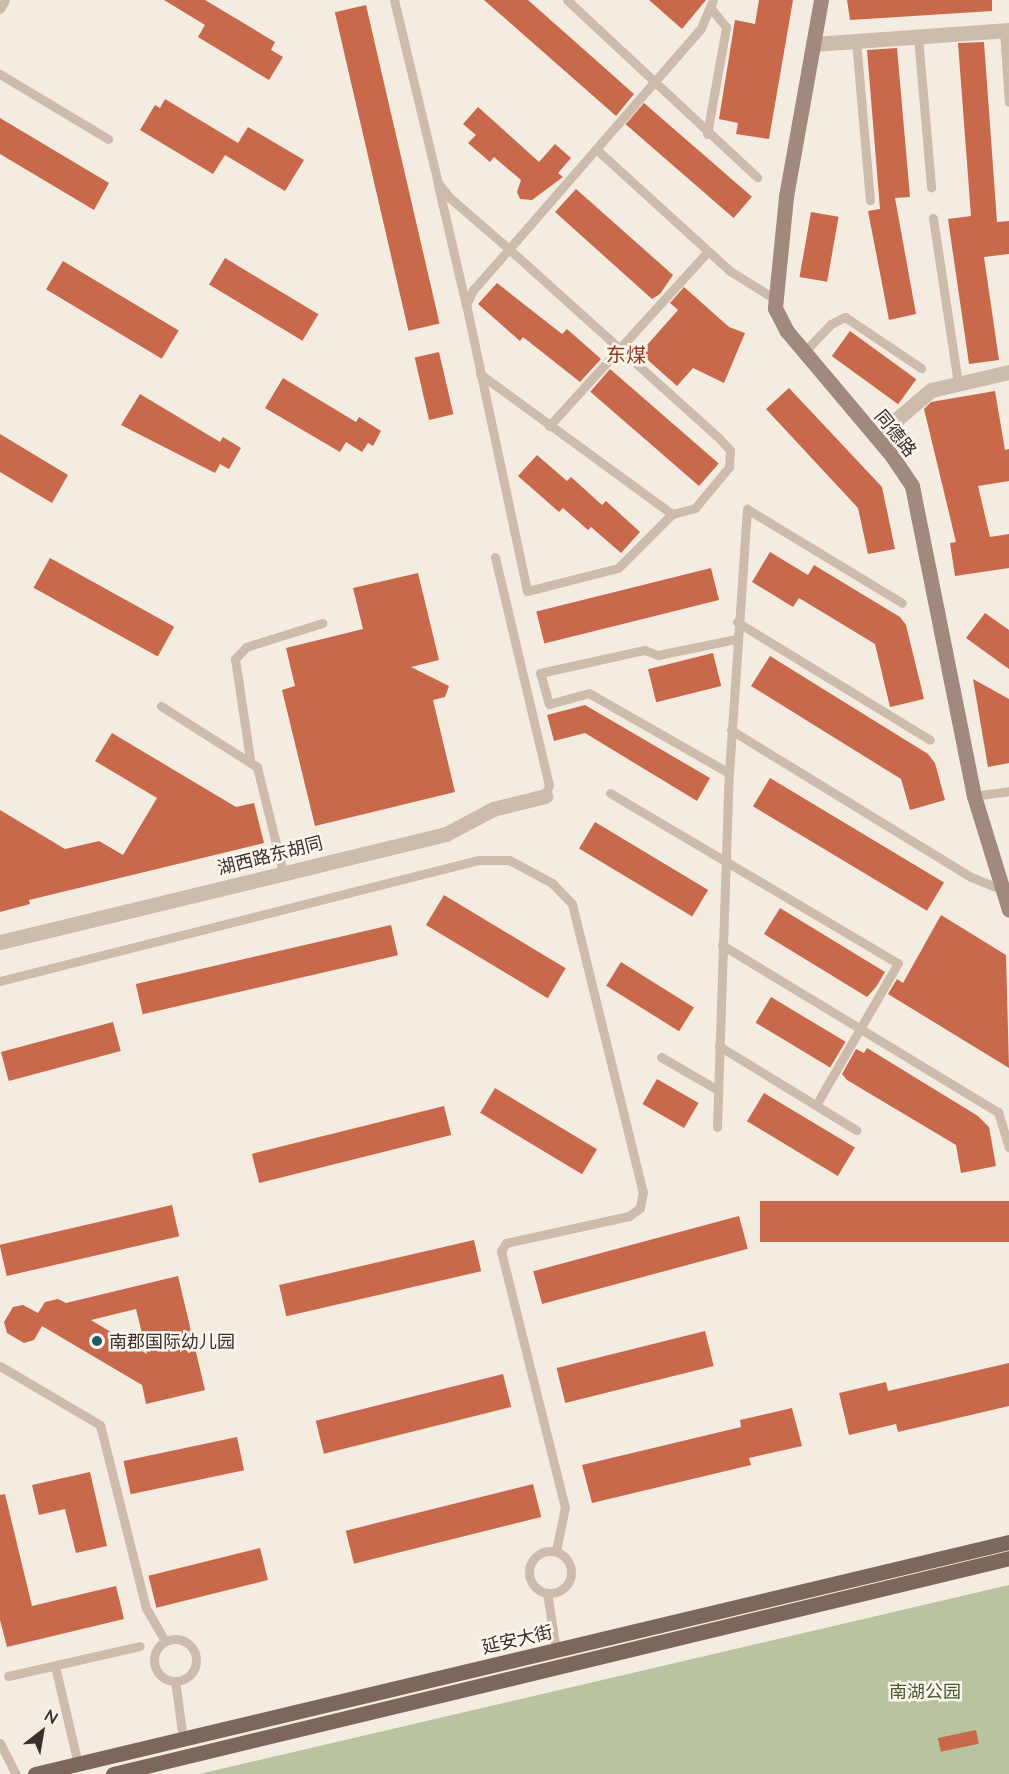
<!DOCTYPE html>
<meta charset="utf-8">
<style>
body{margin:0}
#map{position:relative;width:1009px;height:1774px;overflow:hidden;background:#f4ebe1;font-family:Lato,"Noto Sans SC",sans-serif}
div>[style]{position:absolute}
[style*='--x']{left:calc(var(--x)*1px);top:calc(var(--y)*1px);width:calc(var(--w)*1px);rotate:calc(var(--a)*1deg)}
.green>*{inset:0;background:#b8c4a0}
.building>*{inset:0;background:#c8694b;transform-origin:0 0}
.lane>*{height:9px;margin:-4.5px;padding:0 4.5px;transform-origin:4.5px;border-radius:4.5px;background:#cdbbac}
.lane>.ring{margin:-4.5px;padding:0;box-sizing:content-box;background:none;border:9px solid #cdbbac;border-radius:50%}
.street>*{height:15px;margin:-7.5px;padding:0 7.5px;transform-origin:7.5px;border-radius:7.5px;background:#cdbbac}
.secondary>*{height:15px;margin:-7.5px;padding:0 7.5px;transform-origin:7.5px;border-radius:7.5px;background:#a18a7d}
.primary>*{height:15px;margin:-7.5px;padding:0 7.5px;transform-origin:7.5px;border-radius:7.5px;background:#7d675c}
.dots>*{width:16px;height:16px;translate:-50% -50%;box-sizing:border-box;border:3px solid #fbf5ee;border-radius:50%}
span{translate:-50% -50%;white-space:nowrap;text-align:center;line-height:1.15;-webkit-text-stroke:5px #fbf5ee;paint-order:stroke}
.street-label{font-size:18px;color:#3b302b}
.poi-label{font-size:18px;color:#3b302b}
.left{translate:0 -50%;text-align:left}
.park-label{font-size:18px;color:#4a5a2e}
.neighbourhood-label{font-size:20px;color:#8c3b22}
.north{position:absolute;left:12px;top:1702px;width:60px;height:60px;-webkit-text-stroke:4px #fbf5ee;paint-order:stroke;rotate:31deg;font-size:16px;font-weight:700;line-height:24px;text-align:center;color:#3b302b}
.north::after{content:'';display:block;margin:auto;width:21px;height:27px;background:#3b302b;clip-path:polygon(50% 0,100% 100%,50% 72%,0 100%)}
</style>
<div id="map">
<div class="green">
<i style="clip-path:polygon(1009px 1585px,1009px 1774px,199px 1774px)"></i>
</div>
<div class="building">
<i style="clip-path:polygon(164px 0,205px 0,275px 42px,271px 50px,283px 57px,269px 80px,198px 37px,205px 25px)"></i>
<i style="clip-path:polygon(484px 0,528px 0,634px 94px,616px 116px)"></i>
<i style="clip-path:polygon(649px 0,706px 0,682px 29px)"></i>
<i style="clip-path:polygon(759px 0,793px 0,769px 139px,736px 134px,738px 123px,719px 119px,735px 20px,755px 24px)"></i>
<i style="clip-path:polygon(847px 0,992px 0,992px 11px,850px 20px)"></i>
<i style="left:366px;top:5px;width:327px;height:32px;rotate:77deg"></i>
<i style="clip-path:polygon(984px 42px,997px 222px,1009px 221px,1009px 254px,984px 257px,999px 360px,969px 364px,948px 219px,971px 216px,958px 43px)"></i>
<i style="clip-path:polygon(897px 48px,910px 197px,895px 198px,916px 314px,889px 320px,868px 211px,880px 209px,867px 50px)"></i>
<i style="clip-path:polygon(165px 99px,238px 143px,248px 127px,304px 160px,285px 191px,225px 155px,213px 174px,140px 130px,155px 105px,160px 108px)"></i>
<i style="left:644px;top:103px;width:143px;height:28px;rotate:41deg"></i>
<i style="clip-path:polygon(478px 107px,539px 162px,555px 144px,571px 158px,558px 173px,563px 177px,532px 200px,520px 199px,517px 192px,521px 180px,494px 157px,490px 162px,468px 143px,476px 135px,463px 124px)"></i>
<i style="clip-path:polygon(0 118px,109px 183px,94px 210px,0 154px)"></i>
<i style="clip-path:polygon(576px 189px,673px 275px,660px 294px,652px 299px,555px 212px)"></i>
<i style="left:811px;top:212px;width:28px;height:66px;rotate:10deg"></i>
<i style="left:225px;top:258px;width:109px;height:31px;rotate:31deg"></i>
<i style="left:63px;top:261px;width:135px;height:33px;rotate:31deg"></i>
<i style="clip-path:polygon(497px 283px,562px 334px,567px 329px,601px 359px,580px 382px,523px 337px,520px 341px,478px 304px)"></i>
<i style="clip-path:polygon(684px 287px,729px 327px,745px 333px,724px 383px,693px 368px,677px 386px,640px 353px,678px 310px,670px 303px)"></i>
<i style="left:850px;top:331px;width:82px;height:31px;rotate:36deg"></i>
<i style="left:439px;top:352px;width:64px;height:25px;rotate:77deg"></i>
<i style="left:610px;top:369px;width:144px;height:30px;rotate:41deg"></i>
<i style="clip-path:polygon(283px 378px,356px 422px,359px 417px,381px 431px,373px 446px,368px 443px,362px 452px,346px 442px,340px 452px,265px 408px)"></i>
<i style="clip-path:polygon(789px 388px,882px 487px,895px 549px,868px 554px,858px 508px,766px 409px)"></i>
<i style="clip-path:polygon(995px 391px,1005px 450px,1009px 449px,1009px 481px,978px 486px,990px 537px,1009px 534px,1009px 568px,955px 576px,950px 543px,956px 542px,924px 409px,931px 402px)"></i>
<i style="clip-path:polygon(140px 394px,220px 442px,223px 437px,241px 448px,229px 469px,220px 464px,215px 473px,121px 425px)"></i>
<i style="clip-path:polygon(0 434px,68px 475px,52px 503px,0 472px)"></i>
<i style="clip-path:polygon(537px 455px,567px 481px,571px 477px,602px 505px,606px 501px,640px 532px,621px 553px,591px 527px,588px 530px,563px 508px,559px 512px,518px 476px)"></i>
<i style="clip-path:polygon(770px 552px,808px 575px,814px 565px,900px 617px,906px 625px,924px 699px,890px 707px,875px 644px,799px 598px,793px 607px,752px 582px)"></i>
<i style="left:50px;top:558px;width:142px;height:34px;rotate:29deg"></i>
<i style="left:711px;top:568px;width:33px;height:180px;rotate:76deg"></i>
<i style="clip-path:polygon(418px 573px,439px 660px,411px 667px,449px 686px,445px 697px,433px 700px,455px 792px,315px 826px,282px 690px,295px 686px,286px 648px,363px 629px,353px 588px)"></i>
<i style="clip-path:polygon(985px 613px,1009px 630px,1009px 669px,966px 638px)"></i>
<i style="left:713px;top:653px;width:34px;height:67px;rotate:76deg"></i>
<i style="clip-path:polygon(770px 656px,928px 754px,935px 763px,945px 800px,910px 810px,901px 779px,751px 686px)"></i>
<i style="clip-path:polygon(973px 679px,1009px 699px,1009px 763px,988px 767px)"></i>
<i style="clip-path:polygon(585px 705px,710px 778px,697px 801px,585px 733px,554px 741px,547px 715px)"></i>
<i style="clip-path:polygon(112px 733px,236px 807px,254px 803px,264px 843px,29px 900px,30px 904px,0 912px,0 810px,65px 849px,99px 841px,123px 855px,157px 798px,95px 761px)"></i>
<i style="left:770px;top:778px;width:203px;height:33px;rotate:31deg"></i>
<i style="left:595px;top:822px;width:132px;height:31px;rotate:31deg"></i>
<i style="left:444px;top:895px;width:142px;height:35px;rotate:31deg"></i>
<i style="clip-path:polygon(780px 908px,885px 972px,876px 987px,867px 997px,764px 934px)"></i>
<i style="clip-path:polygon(941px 915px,1006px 955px,1009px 1068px,888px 994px,897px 979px,903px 983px)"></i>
<i style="left:391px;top:925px;width:31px;height:262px;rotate:77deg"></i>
<i style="left:621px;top:962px;width:86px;height:28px;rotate:32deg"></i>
<i style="left:771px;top:997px;width:87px;height:30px;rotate:31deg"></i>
<i style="left:113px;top:1022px;width:30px;height:116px;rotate:75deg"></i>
<i style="clip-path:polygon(867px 1048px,978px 1116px,989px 1127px,996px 1166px,961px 1173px,956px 1145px,847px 1080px,842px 1074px,856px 1049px,864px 1053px)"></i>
<i style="left:657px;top:1079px;width:48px;height:29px;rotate:30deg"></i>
<i style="left:495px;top:1088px;width:119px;height:29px;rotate:31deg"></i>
<i style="left:764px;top:1093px;width:106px;height:33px;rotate:31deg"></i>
<i style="left:444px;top:1106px;width:30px;height:198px;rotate:76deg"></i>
<i style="left:1009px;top:1201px;width:41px;height:249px;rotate:90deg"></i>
<i style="left:172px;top:1205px;width:32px;height:177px;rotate:77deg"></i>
<i style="left:739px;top:1216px;width:34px;height:213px;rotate:75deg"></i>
<i style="left:474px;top:1240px;width:32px;height:200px;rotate:77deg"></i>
<i style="clip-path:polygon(evenodd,178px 1276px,205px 1390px,146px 1404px,142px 1385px,42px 1326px,34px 1340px,24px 1343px,7px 1333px,4px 1322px,13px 1307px,23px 1305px,38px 1313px,45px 1302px,58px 1299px,66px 1303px,178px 1276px,136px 1309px,147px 1354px,91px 1320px,136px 1309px)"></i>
<i style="left:705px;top:1331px;width:36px;height:153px;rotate:76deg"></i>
<i style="clip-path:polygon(1009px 1363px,1009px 1406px,898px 1432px,896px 1424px,849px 1435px,839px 1393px,886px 1382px,888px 1391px)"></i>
<i style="left:503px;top:1374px;width:34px;height:193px;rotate:76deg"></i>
<i style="clip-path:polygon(792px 1408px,802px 1446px,749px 1458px,751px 1465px,592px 1503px,582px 1465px,741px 1427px,740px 1420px)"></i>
<i style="left:237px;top:1437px;width:34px;height:116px;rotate:78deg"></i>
<i style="clip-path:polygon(90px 1472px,107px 1546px,76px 1553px,65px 1509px,39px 1515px,32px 1485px)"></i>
<i style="left:533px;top:1484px;width:34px;height:193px;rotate:76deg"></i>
<i style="clip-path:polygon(5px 1494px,32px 1606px,116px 1586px,124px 1619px,7px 1647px,0 1620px,0 1495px)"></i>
<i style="left:260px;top:1548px;width:33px;height:115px;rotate:76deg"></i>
<i style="left:976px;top:1730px;width:14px;height:39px;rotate:78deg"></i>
</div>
<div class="lane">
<i style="--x:394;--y:0;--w:188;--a:76.5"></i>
<i style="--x:438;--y:183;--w:19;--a:51"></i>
<i style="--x:450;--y:198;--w:78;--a:40.8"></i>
<i style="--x:509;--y:249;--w:280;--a:42"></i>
<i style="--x:717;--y:436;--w:19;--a:47"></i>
<i style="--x:730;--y:450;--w:17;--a:93"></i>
<i style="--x:729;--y:467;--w:53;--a:129.7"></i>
<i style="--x:695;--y:508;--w:24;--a:165"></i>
<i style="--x:672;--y:514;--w:76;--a:135"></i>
<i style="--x:618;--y:568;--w:94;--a:165.8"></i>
<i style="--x:527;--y:591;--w:292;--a:-102"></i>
<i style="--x:466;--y:305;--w:17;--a:-65"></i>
<i style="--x:473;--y:290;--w:55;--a:-48.7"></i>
<i style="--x:509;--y:249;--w:133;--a:-49"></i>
<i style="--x:596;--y:149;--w:160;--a:-49"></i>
<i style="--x:701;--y:28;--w:30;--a:-67"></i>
<i style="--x:567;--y:0;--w:260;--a:43"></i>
<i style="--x:0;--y:9;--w:10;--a:-61"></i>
<i style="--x:1004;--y:31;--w:71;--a:86"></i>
<i style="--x:918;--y:37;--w:151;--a:85"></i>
<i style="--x:856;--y:41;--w:160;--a:85"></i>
<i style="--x:0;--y:74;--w:126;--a:31"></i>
<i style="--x:707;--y:134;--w:109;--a:-79.9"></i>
<i style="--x:726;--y:27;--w:22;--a:-129"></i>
<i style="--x:596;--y:149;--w:181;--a:42.3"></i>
<i style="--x:730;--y:271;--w:53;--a:31.9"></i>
<i style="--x:438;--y:185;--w:123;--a:76.9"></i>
<i style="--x:933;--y:218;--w:168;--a:81.4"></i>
<i style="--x:804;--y:352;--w:39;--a:-46"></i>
<i style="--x:831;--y:324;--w:16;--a:-27"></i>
<i style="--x:845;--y:317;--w:92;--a:33.9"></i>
<i style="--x:480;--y:374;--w:238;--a:36.1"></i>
<i style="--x:549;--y:426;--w:236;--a:-47.7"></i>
<i style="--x:495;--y:557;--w:234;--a:76.7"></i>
<i style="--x:549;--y:785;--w:12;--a:110"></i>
<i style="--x:737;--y:622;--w:226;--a:31.4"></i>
<i style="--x:161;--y:706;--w:114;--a:32.4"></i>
<i style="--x:257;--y:767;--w:108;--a:76.1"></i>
<i style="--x:731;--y:730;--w:281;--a:31.5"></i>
<i style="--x:971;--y:877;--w:31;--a:22"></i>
<i style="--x:250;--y:759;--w:101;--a:-98.5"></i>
<i style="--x:235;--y:659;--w:16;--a:-47"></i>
<i style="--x:246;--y:647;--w:80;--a:-17.5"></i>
<i style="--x:729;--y:773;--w:161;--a:-150.3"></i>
<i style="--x:589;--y:693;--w:41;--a:164.6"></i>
<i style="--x:549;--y:704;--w:32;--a:-106"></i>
<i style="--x:540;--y:673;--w:107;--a:-12.5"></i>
<i style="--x:644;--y:650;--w:15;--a:20"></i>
<i style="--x:658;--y:655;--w:80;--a:-11.6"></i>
<i style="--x:610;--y:793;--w:334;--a:30.6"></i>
<i style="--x:898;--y:963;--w:164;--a:120"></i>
<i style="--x:974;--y:796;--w:35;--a:-8"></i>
<i style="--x:722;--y:945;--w:323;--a:31.2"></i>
<i style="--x:998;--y:1112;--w:37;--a:73"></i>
<i style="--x:0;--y:981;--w:494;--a:-14.2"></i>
<i style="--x:479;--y:860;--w:30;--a:0"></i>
<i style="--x:509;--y:860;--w:49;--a:28.1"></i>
<i style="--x:552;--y:883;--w:29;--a:46"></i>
<i style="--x:572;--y:904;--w:297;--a:76.2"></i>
<i style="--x:643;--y:1192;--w:16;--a:101"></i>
<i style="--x:640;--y:1208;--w:14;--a:144"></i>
<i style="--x:629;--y:1216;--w:126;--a:167.6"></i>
<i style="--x:506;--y:1243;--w:9;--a:122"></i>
<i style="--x:501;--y:1251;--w:264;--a:76"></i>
<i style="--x:565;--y:1507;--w:45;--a:101.6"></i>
<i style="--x:719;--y:1046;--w:161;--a:31.5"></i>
<i style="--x:661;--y:1057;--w:66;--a:30.1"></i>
<i style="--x:717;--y:1127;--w:354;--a:-88.1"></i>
<i style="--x:729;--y:773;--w:265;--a:-86.1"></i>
<i style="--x:747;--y:509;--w:181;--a:31.2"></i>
<i style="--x:0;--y:1366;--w:116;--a:30.5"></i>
<i style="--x:100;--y:1425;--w:189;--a:75.9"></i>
<i style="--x:146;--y:1608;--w:38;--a:60"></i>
<i class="ring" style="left:529px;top:1551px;width:33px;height:33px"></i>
<i style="--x:547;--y:1593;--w:58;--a:81"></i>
<i class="ring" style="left:154px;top:1639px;width:33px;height:33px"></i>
<i style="--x:55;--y:1666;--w:101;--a:76.8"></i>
<i style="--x:8;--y:1676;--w:135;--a:-12.8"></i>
<i style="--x:175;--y:1681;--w:59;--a:82.1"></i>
<i style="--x:0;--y:1743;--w:35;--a:63"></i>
</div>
<div class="street">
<i style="--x:814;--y:44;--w:196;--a:-4.1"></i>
<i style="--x:876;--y:437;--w:72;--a:-40.5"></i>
<i style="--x:931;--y:390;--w:80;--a:-13"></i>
<i style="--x:0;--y:942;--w:459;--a:-13.6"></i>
<i style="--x:446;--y:834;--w:53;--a:-28"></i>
<i style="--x:493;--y:809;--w:54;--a:-14"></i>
</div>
<div class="secondary">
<i style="--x:821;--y:0;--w:200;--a:100.1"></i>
<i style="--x:786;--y:197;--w:112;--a:95.7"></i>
<i style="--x:775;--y:308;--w:25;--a:63"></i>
<i style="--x:786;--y:330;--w:165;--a:49.9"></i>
<i style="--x:892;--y:456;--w:36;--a:56"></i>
<i style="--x:912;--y:486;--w:316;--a:78.7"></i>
<i style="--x:974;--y:796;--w:119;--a:72.9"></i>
</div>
<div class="primary">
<i style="--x:35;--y:1774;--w:1001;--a:-13.4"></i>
<i style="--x:113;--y:1774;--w:922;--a:-13.55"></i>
</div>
<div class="dots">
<i style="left:97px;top:1341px;background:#1f5a5e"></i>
</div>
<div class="street-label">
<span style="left:896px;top:433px;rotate:51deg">同德路</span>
<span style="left:270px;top:855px;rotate:-14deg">湖西路东胡同</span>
<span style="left:517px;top:1639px;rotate:-13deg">延安大街</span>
</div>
<div class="poi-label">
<span class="left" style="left:109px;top:1341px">南郡国际幼儿园</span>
</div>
<div class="park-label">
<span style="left:925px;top:1691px">南湖公园</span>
</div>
<div class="neighbourhood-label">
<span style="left:626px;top:354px">东煤</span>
</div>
<div class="north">N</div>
</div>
